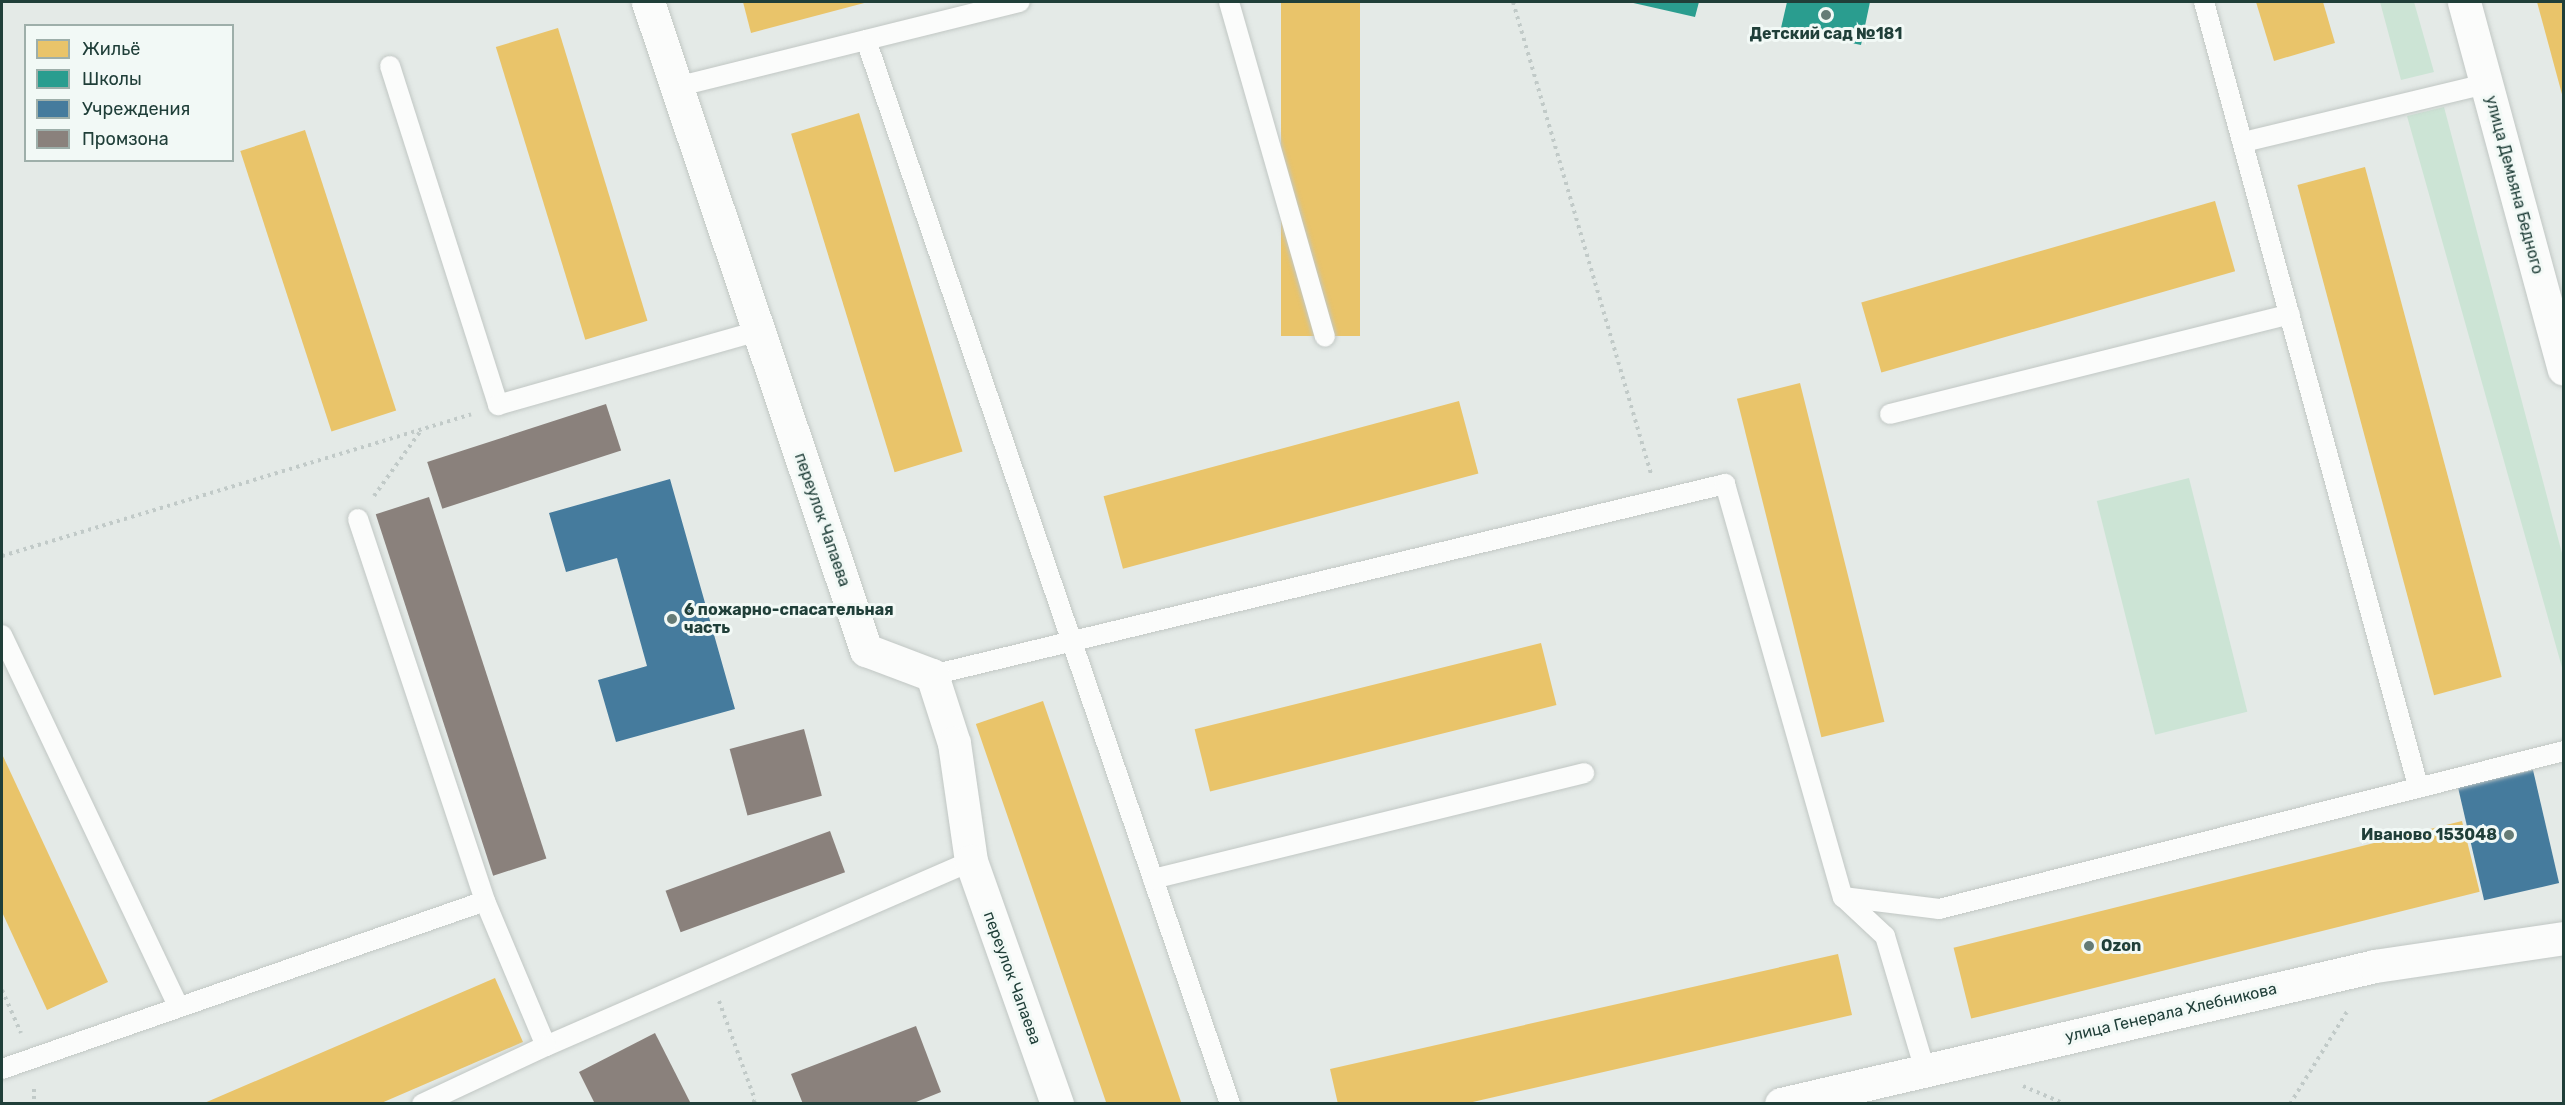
<!DOCTYPE html>
<meta charset="utf-8">
<style>
body{margin:0}
#map{position:relative;width:2565px;height:1105px;overflow:hidden;background:#e4eae7;font-family:Rubik,sans-serif}
div>[style]{position:absolute}
[style*='--x']{left:calc(var(--x)*1px);top:calc(var(--y)*1px);width:calc(var(--w)*1px);rotate:calc(var(--a)*1deg)}
.green>*{inset:0;background:#cce4d5;transform-origin:0 0}
.homes>*{inset:0;background:#e9c46a;transform-origin:0 0}
.schools>*{inset:0;background:#2a9d8f}
.public>*{inset:0;background:#457b9d;transform-origin:0 0}
.industry>*{inset:0;background:#8a817c;transform-origin:0 0}
.path>*{height:4px;margin-top:-2px;transform-origin:0;background:repeating-linear-gradient(90deg,#c1cac8 0 3px,transparent 0 7.5px)}
.roads{filter:drop-shadow(0 0 2px #c1c7c4) drop-shadow(0 0 2px #c1c7c4)}
.lane>*{height:20px;margin:-10px;padding:0 10px;transform-origin:10px;border-radius:10px;background:#fbfcfb}
.street>*{height:33px;margin:-16.5px;padding:0 16.5px;transform-origin:16.5px;border-radius:16.5px;background:#fbfcfb}
.secondary>*{height:33px;margin:-16.5px;padding:0 16.5px;transform-origin:16.5px;border-radius:16.5px;background:#fbfcfb}
.dots>*{width:16px;height:16px;translate:-50% -50%;box-sizing:border-box;border:3px solid #f2f9f6;border-radius:50%}
span{translate:-50% -50%;white-space:nowrap;text-align:center;line-height:1.15;-webkit-text-stroke:6px #f2f9f6;paint-order:stroke}
.poi-label{font-size:16px;color:#203f39;font-weight:700}
.left{translate:0 -50%;text-align:left}
.right{translate:-100% -50%;text-align:right}
.street-label{font-size:16px;color:#203f39}
.frame{position:absolute;inset:0;border:3px solid #203f39;pointer-events:none}
.legend{position:absolute;left:24px;top:24px;width:210px;height:138px;box-sizing:border-box;background:#f2f9f6;border:2px solid #9eafaa;margin:0;padding:8px 10px;list-style:none;font-size:18px;color:#203f39}
.legend li{display:flex;align-items:center;gap:12px;height:30px}
.legend b{width:30px;border:2px solid #9eafaa}
</style>
<div id="map">
<div class="green">
<i style="clip-path:polygon(2380px 2px,2414px 2px,2434px 72px,2401px 80px)"></i>
<i style="clip-path:polygon(2444px 107px,2563px 557px,2563px 671px,2407px 116px)"></i>
<i style="left:2189px;top:478px;width:241px;height:95px;rotate:76deg"></i>
</div>
<div class="homes">
<i style="clip-path:polygon(743px 2px,868px 2px,751px 33px)"></i>
<i style="left:1281px;top:2px;width:79px;height:334px"></i>
<i style="clip-path:polygon(2256px 2px,2323px 2px,2335px 43px,2274px 61px)"></i>
<i style="clip-path:polygon(2537px 2px,2564px 2px,2564px 98px,2563px 98px)"></i>
<i style="left:558px;top:28px;width:306px;height:65px;rotate:73deg"></i>
<i style="left:859px;top:113px;width:354px;height:71px;rotate:73deg"></i>
<i style="left:305px;top:130px;width:295px;height:68px;rotate:72deg"></i>
<i style="left:2365px;top:167px;width:528px;height:70px;rotate:75deg"></i>
<i style="left:2215px;top:201px;width:73px;height:368px;rotate:74deg"></i>
<i style="left:1800px;top:383px;width:349px;height:65px;rotate:76deg"></i>
<i style="left:1459px;top:401px;width:75px;height:368px;rotate:75deg"></i>
<i style="left:1541px;top:643px;width:64px;height:357px;rotate:76deg"></i>
<i style="left:1043px;top:701px;width:427px;height:71px;rotate:71deg"></i>
<i style="clip-path:polygon(2px 754px,108px 982px,47px 1010px,2px 912px)"></i>
<i style="left:2462px;top:821px;width:73px;height:524px;rotate:76deg"></i>
<i style="clip-path:polygon(1838px 954px,1852px 1015px,1464px 1104px,1338px 1104px,1330px 1069px)"></i>
<i style="clip-path:polygon(495px 978px,523px 1042px,379px 1104px,202px 1104px)"></i>
</div>
<div class="schools">
<i style="clip-path:polygon(1629px 2px,1699px 2px,1695px 17px)"></i>
<i style="clip-path:polygon(1787px 2px,1870px 2px,1861px 45px,1781px 28px)"></i>
</div>
<div class="public">
<i style="clip-path:polygon(670px 479px,735px 709px,616px 742px,598px 680px,647px 666px,617px 558px,566px 572px,549px 513px)"></i>
<i style="left:2533px;top:770px;width:116px;height:77px;rotate:77deg"></i>
</div>
<div class="industry">
<i style="left:606px;top:404px;width:49px;height:188px;rotate:72deg"></i>
<i style="left:429px;top:497px;width:380px;height:56px;rotate:72deg"></i>
<i style="left:804px;top:729px;width:69px;height:77px;rotate:75deg"></i>
<i style="left:830px;top:831px;width:44px;height:175px;rotate:70deg"></i>
<i style="clip-path:polygon(916px 1026px,941px 1092px,911px 1104px,803px 1104px,791px 1074px)"></i>
<i style="clip-path:polygon(655px 1033px,691px 1104px,595px 1104px,579px 1072px)"></i>
</div>
<div class="path">
<i style="--x:1513;--y:2;--w:491;--a:73.7"></i>
<i style="--x:374;--y:496;--w:82;--a:-54.4"></i>
<i style="--x:2;--y:556;--w:490;--a:-16.8"></i>
<i style="--x:2;--y:990;--w:47;--a:66.2"></i>
<i style="--x:719;--y:1001;--w:105;--a:70"></i>
<i style="--x:755;--y:1100;--w:5;--a:127"></i>
<i style="--x:2023;--y:1086;--w:46;--a:23.2"></i>
<i style="--x:34;--y:1089;--w:15;--a:90"></i>
<i style="--x:2290;--y:1104;--w:110;--a:-58.3"></i>
</div>
<div class="roads">
<div class="lane">
<i style="--x:1229;--y:2;--w:348;--a:74"></i>
<i style="--x:2204;--y:2;--w:813;--a:74.73"></i>
<i style="--x:866;--y:40;--w:1125;--a:71.11"></i>
<i style="--x:390;--y:66;--w:356;--a:72.3"></i>
<i style="--x:498;--y:405;--w:270;--a:-15.9"></i>
<i style="--x:676;--y:87;--w:354;--a:-13.9"></i>
<i style="--x:2244;--y:142;--w:249;--a:-13.5"></i>
<i style="--x:1890;--y:414;--w:412;--a:-14"></i>
<i style="--x:358;--y:519;--w:403;--a:71.6"></i>
<i style="--x:485;--y:901;--w:157;--a:67.2"></i>
<i style="--x:546;--y:1046;--w:464;--a:-23.5"></i>
<i style="--x:2;--y:635;--w:408;--a:64.6"></i>
<i style="--x:932;--y:675;--w:816;--a:-13.54"></i>
<i style="--x:1725;--y:484;--w:430;--a:74.1"></i>
<i style="--x:1843;--y:897;--w:57;--a:42.9"></i>
<i style="--x:1885;--y:936;--w:140;--a:73.4"></i>
<i style="--x:1153;--y:879;--w:444;--a:-13.8"></i>
<i style="--x:1843;--y:897;--w:97;--a:7.1"></i>
<i style="--x:1939;--y:909;--w:645;--a:-14.19"></i>
<i style="--x:2;--y:1069;--w:511;--a:-19.18"></i>
<i style="--x:422;--y:1104;--w:137;--a:-25.1"></i>
</div>
<div class="street">
<i style="--x:648;--y:2;--w:684;--a:71.41"></i>
<i style="--x:866;--y:650;--w:71;--a:20.7"></i>
<i style="--x:932;--y:675;--w:71;--a:72.1"></i>
<i style="--x:954;--y:743;--w:119;--a:81.8"></i>
<i style="--x:971;--y:861;--w:258;--a:70.5"></i>
<i style="--x:1781;--y:1104;--w:610;--a:-13.08"></i>
<i style="--x:2375;--y:966;--w:191;--a:-8.4"></i>
</div>
<div class="secondary">
<i style="--x:2464;--y:2;--w:380;--a:74.8"></i>
</div>
</div>
<div class="dots">
<i style="left:1826px;top:15px;background:#657b76"></i>
<i style="left:672px;top:619px;background:#657b76"></i>
<i style="left:2509px;top:835px;background:#657b76"></i>
<i style="left:2089px;top:946px;background:#657b76"></i>
</div>
<div class="poi-label">
<span style="left:1826px;top:34px">Детский сад №181</span>
<span class="left" style="left:684px;top:619px">6 пожарно-спасательная<br>часть</span>
<span class="right" style="left:2497px;top:835px">Иваново 153048</span>
<span class="left" style="left:2101px;top:946px">Ozon</span>
</div>
<div class="street-label">
<span style="left:2514px;top:185px;rotate:75deg">улица Демьяна Бедного</span>
<span style="left:822px;top:520px;rotate:71deg">переулок Чапаева</span>
<span style="left:1012px;top:978px;rotate:70deg">переулок Чапаева</span>
<span style="left:2171px;top:1013px;rotate:-13deg">улица Генерала Хлебникова</span>
</div>
<div class="frame"></div>
<ul class="legend">
<li><b style="height:16px;background:#e9c46a"></b>Жильё</li>
<li><b style="height:16px;background:#2a9d8f"></b>Школы</li>
<li><b style="height:16px;background:#457b9d"></b>Учреждения</li>
<li><b style="height:16px;background:#8a817c"></b>Промзона</li>
</ul>
</div>
